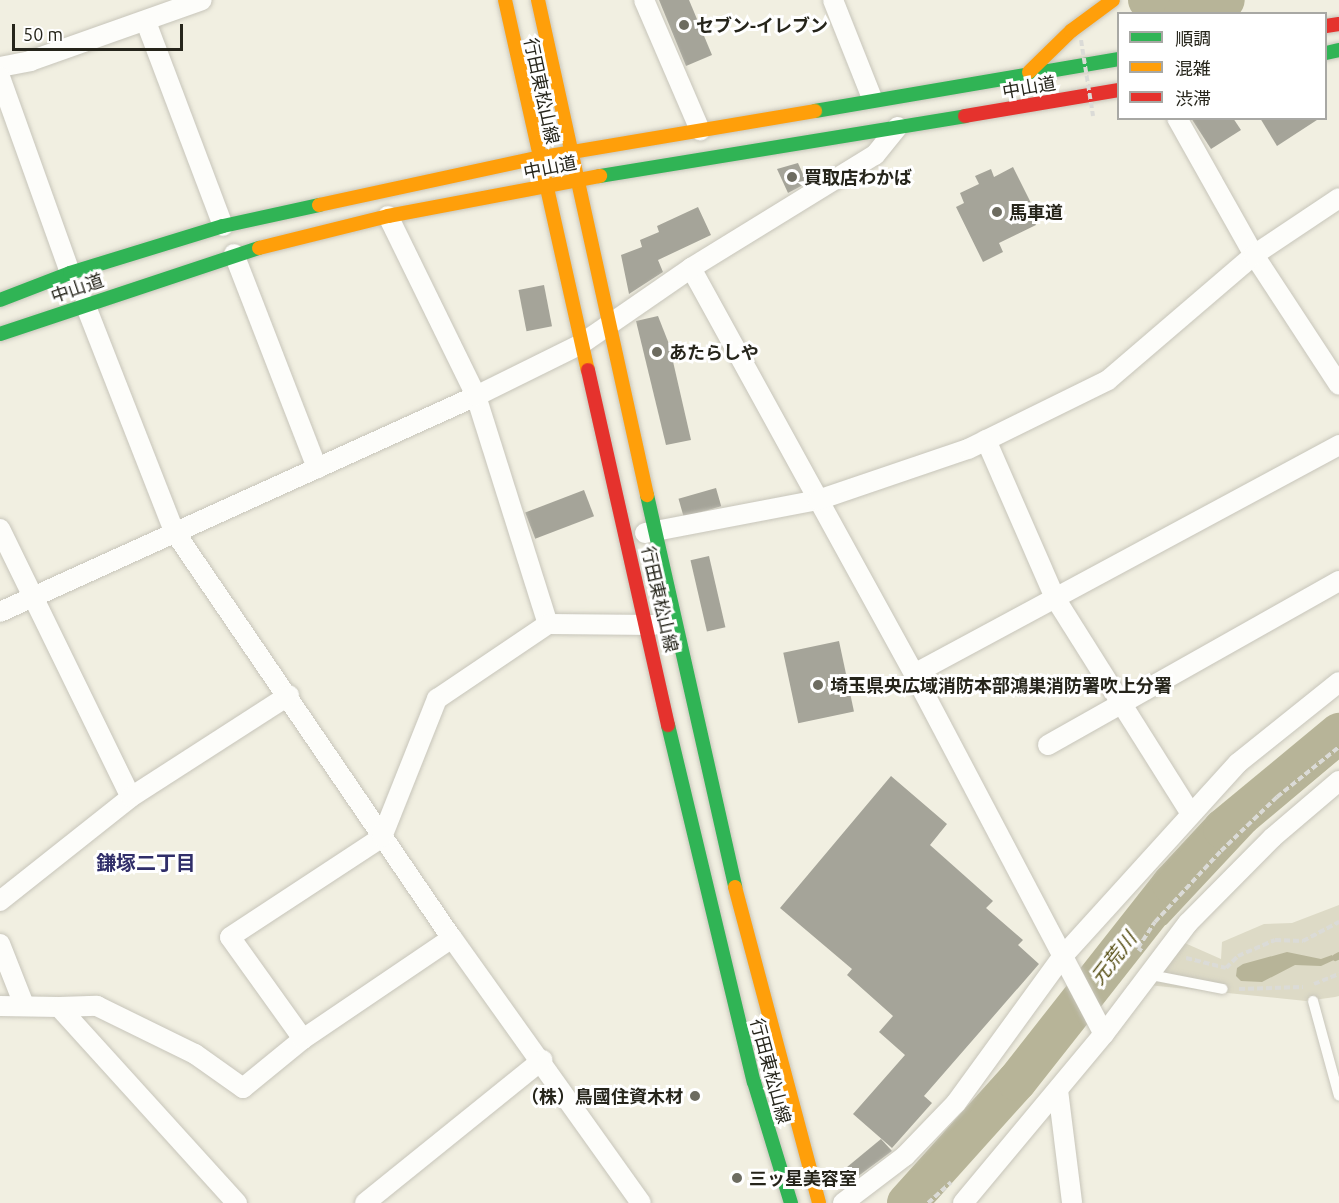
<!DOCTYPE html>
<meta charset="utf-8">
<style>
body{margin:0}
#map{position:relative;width:1339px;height:1203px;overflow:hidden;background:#f1efe1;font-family:Ubuntu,"Noto Sans JP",sans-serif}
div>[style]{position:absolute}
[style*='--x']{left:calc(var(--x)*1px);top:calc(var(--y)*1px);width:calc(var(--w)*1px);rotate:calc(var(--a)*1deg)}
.green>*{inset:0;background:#dddac6}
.water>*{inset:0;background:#b7b498}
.stream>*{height:7px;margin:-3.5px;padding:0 3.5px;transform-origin:3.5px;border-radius:3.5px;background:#b7b498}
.river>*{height:40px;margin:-20px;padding:0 20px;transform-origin:20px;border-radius:20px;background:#b7b498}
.building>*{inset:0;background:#a5a499;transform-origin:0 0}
.path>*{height:4px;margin-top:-2px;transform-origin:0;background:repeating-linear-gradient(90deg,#dbdbd7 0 6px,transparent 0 9px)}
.roads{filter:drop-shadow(0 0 2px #c7c5ba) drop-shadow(0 0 2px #c7c5ba)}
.lane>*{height:10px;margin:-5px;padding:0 5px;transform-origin:5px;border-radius:5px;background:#fdfdfa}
.street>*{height:20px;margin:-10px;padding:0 10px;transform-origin:10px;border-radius:10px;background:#fdfdfa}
.fast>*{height:14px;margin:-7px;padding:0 7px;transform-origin:7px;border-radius:7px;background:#30b455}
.slow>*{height:14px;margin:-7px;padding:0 7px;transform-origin:7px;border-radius:7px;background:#ff9f0a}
.jam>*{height:14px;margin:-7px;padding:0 7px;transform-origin:7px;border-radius:7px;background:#e5322d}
.path-bridge>*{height:4px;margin-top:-2px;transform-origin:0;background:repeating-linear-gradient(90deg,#dbdbd7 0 6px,transparent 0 9px)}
.dots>*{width:16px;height:16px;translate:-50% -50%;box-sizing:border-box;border:3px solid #fff;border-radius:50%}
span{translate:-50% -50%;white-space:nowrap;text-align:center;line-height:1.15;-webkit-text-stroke:6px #fff;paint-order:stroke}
.poi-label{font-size:18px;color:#26251b;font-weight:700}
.left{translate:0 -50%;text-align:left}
.right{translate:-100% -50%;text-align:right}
.street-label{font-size:18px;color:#26251b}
.neighbourhood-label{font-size:20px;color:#302e69;font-weight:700}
.water-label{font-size:20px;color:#564e14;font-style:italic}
.legend{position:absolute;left:1117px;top:12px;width:210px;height:108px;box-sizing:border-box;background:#fff;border:2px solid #a8a8a4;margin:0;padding:8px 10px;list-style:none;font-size:18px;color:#26251b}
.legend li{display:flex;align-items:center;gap:12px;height:30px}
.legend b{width:30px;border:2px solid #a8a8a4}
.scale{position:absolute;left:12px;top:24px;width:171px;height:27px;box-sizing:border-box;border:3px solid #26251b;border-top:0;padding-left:8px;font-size:18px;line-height:21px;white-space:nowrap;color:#26251b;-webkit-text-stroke:4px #fff;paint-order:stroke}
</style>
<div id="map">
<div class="green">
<i style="clip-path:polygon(1339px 905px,1339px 996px,1335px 997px,1306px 1001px,1148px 985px,1178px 940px,1221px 959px,1222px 942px,1264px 924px,1292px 923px)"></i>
</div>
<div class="water">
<i style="clip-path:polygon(1287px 952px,1321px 959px,1332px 955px,1334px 960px,1321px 966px,1295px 965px,1262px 982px,1241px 981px,1236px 976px,1237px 968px,1243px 964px)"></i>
</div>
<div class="stream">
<i style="--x:1164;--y:921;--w:129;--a:-46.9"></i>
<i style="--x:1252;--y:827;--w:114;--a:-40"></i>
<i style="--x:1335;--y:957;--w:4;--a:-27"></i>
</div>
<div class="river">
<i style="--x:1148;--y:0;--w:18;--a:49"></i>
<i style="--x:1184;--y:14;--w:43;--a:-18.9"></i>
<i style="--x:907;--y:1203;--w:164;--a:-48"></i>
<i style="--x:1017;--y:1081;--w:251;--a:-51.8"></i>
<i style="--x:1172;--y:884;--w:75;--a:-47.2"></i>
<i style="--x:1223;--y:829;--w:151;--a:-39.6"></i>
</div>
<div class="building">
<i style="clip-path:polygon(659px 0,689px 0,712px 55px,686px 66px)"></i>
<i style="clip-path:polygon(1191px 118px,1233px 118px,1241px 130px,1211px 149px)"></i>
<i style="clip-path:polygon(1260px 118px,1320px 118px,1277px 146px)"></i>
<i style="clip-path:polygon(798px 163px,807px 183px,788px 193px,777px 169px)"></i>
<i style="clip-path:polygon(1013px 167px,1036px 213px,1031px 215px,1036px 225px,999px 243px,1003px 252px,983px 262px,956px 207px,964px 203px,960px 193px,979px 184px,975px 176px,991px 169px,994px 177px)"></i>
<i style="clip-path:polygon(698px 207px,711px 235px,658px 260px,663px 272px,629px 294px,621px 255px,642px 247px,640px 240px,659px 232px,657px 226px)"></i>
<i style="left:544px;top:285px;width:42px;height:26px;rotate:79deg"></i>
<i style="clip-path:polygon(658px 316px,669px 344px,691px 440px,666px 445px,636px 321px)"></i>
<i style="left:716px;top:488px;width:19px;height:39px;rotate:74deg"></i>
<i style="left:584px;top:490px;width:28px;height:63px;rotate:69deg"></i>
<i style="left:709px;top:556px;width:73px;height:19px;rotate:77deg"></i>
<i style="left:839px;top:641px;width:72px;height:57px;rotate:78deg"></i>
<i style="clip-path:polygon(891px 776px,947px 824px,930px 845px,993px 901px,986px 908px,1023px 940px,1018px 945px,1039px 964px,924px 1096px,932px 1103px,892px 1148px,853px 1114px,905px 1055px,879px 1032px,893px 1016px,847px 975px,852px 969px,780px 908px)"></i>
<i style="clip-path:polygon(881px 1139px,892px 1151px,845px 1186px,841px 1172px)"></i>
</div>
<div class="path">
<i style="--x:1142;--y:951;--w:5;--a:-143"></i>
<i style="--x:1138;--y:948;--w:31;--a:-57"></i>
<i style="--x:1155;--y:922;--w:97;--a:-47.1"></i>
<i style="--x:1221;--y:851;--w:78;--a:-44"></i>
<i style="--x:1277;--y:797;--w:80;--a:-38.9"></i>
<i style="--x:1186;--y:958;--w:41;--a:14"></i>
<i style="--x:1226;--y:968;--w:17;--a:-45"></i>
<i style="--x:1238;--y:956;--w:40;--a:-23.4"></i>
<i style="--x:1275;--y:940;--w:28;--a:2"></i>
<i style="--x:1303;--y:941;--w:41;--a:-27.8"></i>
<i style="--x:1314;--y:984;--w:27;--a:-22"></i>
<i style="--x:1239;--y:989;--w:64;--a:-1.8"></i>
<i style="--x:928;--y:1203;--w:31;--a:-42"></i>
</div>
<div class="roads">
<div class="lane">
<i style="--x:1146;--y:974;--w:78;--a:11"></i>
<i style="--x:1313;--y:1001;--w:98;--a:74.7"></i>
</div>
<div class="street">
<i style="--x:644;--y:0;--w:142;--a:66.7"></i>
<i style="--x:833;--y:0;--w:105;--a:68.3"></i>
<i style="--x:146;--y:22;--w:218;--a:69.3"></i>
<i style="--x:0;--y:67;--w:31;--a:-11"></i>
<i style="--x:30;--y:61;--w:182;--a:-19.5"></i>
<i style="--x:0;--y:77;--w:208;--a:70.3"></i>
<i style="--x:1177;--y:118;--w:157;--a:60.7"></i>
<i style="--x:1254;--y:255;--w:155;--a:56.8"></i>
<i style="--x:388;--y:216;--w:200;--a:63.9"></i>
<i style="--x:476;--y:396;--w:239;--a:72.5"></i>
<i style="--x:234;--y:254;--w:230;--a:68.8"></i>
<i style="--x:691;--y:268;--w:463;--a:61.2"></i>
<i style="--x:914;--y:674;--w:407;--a:62.2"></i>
<i style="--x:85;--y:304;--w:244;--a:68.6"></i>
<i style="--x:174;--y:531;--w:493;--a:55.7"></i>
<i style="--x:452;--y:938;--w:325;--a:54.5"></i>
<i style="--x:986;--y:440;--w:172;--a:66.4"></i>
<i style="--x:1055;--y:598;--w:255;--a:57.8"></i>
<i style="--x:0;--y:529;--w:298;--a:64"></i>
<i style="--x:645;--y:533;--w:176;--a:-10.8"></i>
<i style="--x:818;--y:500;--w:158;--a:-18.8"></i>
<i style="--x:968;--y:449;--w:156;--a:-26.2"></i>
<i style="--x:1108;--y:380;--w:192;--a:-40.6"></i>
<i style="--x:1254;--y:255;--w:102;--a:-33.8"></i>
<i style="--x:0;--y:612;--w:523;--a:-24.41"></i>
<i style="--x:476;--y:396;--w:117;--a:-26.3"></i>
<i style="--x:581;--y:344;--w:134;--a:-34.6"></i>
<i style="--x:691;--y:268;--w:216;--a:-31.6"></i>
<i style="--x:875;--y:155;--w:36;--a:-51"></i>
<i style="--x:914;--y:674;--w:483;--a:-28.3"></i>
<i style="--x:1048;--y:745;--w:334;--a:-29.4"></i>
<i style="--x:0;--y:901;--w:167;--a:-38.4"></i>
<i style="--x:131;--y:797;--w:188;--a:-32.8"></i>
<i style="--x:0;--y:944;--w:66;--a:68.5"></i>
<i style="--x:0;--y:1006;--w:59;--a:1"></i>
<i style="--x:59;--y:1007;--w:265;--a:47.8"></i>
<i style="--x:59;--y:1007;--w:38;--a:-2"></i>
<i style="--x:97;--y:1006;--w:109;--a:26.1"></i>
<i style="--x:195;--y:1054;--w:59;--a:35.3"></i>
<i style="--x:243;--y:1088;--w:77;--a:-39.2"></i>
<i style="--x:303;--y:1039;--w:180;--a:-34.1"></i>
<i style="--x:303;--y:1039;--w:125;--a:-125.6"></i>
<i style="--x:230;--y:937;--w:182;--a:-33.3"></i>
<i style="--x:382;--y:837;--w:149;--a:-68.3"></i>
<i style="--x:437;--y:699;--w:134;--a:-34"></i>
<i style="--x:548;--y:624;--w:106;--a:0.5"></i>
<i style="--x:1058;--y:1090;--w:114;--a:82.9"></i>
<i style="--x:365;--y:1203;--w:228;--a:-38.9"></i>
<i style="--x:843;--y:1203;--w:78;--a:-37.2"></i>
<i style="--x:905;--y:1156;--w:74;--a:-46.1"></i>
<i style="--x:956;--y:1103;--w:180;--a:-54"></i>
<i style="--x:1062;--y:957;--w:262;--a:-47.8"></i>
<i style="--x:1238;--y:763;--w:129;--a:-38.7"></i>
<i style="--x:963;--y:1203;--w:220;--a:-50.2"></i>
<i style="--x:1104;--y:1034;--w:139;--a:-52.9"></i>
<i style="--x:1188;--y:923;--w:120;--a:-45.3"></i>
<i style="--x:1272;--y:838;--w:88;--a:-40.4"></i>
</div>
<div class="fast">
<i style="--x:1326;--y:53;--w:13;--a:-13"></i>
<i style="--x:815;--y:111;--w:307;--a:-9.7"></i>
<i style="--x:600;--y:176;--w:370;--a:-9.3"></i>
<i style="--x:0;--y:300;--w:75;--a:-21.1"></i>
<i style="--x:70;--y:273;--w:160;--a:-17.1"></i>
<i style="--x:223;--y:226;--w:98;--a:-12.3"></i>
<i style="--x:0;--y:334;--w:273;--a:-18.4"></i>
<i style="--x:647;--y:495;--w:402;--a:77.3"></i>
<i style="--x:668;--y:725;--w:367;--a:76.5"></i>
<i style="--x:754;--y:1082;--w:127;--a:73"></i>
</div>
<div class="slow">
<i style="--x:505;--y:0;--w:379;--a:77.4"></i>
<i style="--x:538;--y:0;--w:507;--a:77.58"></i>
<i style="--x:1029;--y:72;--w:59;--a:-44.3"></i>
<i style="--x:1071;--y:31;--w:52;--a:-36.4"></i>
<i style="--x:319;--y:205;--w:223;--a:-12.2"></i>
<i style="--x:537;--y:158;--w:282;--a:-9.6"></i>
<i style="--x:259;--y:248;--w:133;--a:-13.9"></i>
<i style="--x:388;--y:216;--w:216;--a:-10.7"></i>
<i style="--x:735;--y:887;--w:327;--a:75.1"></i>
</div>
<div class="jam">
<i style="--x:1326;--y:26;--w:13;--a:-9"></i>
<i style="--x:965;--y:116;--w:155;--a:-9.6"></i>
<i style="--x:588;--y:370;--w:364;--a:77.3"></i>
</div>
</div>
<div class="path-bridge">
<i style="--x:1081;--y:40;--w:77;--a:81"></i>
</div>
<div class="dots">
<i style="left:684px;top:25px;background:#6d6c60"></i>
<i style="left:792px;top:177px;background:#6d6c60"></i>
<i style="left:997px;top:212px;background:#6d6c60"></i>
<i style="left:657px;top:352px;background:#6d6c60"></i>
<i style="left:818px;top:685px;background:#6d6c60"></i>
<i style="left:695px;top:1096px;background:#6d6c60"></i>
<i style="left:737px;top:1178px;background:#6d6c60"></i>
</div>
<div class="poi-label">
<span class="left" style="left:696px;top:25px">セブン-イレブン</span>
<span class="left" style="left:804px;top:177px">買取店わかば</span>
<span class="left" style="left:1009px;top:212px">馬車道</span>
<span class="left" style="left:669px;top:352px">あたらしや</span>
<span class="left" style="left:830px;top:685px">埼玉県央広域消防本部鴻巣消防署吹上分署</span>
<span class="right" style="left:683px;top:1096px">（株）鳥國住資木材</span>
<span class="left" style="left:749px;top:1178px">三ッ星美容室</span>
</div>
<div class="street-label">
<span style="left:1029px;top:87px;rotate:-10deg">中山道</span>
<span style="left:542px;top:91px;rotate:78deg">行田東松山線</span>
<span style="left:550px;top:167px;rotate:-11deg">中山道</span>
<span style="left:77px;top:288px;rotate:-19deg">中山道</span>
<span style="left:660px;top:599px;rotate:77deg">行田東松山線</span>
<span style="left:771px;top:1071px;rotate:75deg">行田東松山線</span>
</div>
<div class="neighbourhood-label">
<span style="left:146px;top:862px">鎌塚二丁目</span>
</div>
<div class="water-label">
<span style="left:1113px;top:958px;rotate:-52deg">元荒川</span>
</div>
<ul class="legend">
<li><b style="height:8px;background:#30b455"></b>順調</li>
<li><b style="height:8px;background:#ff9f0a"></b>混雑</li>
<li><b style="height:8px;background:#e5322d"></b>渋滞</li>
</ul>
<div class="scale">50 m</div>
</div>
